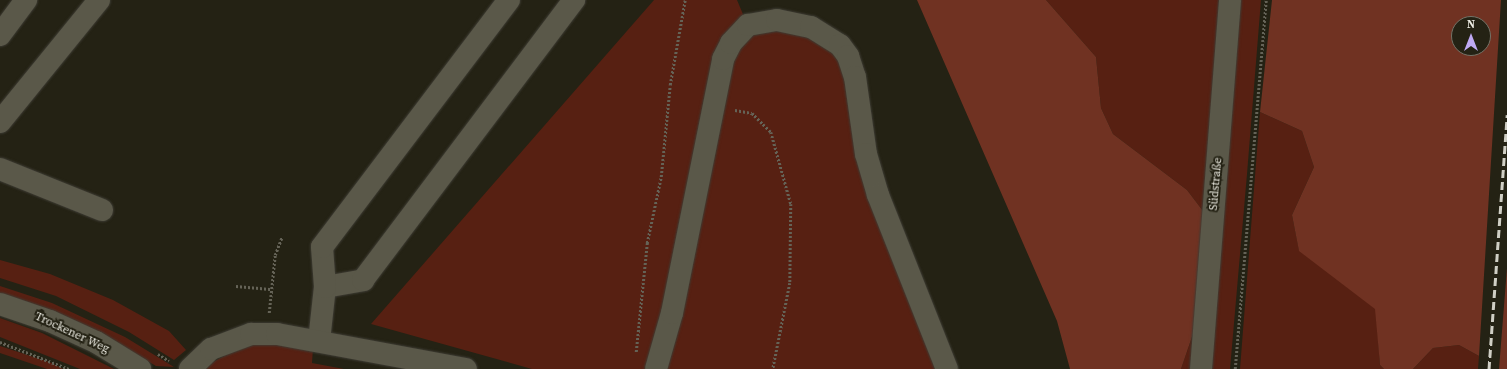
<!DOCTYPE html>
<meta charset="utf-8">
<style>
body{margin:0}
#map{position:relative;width:1507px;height:369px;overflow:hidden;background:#242214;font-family:"Source Serif 4",serif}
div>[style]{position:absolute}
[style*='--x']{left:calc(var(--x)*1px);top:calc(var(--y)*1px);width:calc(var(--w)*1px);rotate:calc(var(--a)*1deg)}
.green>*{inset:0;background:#572012}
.forest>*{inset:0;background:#703222}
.path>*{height:2.5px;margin-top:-1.25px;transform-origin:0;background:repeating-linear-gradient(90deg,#656357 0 2px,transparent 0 4px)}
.roads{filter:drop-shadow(0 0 1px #3e3c34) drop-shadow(0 0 1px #3e3c34)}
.minor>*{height:22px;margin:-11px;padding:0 11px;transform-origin:11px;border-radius:11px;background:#5a5849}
.rail>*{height:3px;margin-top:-1.5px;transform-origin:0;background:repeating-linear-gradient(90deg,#d0cfc5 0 8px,transparent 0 12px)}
span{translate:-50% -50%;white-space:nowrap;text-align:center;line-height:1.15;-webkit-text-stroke:4px #242214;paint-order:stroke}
.street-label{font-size:12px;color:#edece3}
.north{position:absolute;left:1451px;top:16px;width:40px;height:40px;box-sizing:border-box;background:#242214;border:1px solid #747367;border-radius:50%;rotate:0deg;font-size:11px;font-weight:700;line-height:16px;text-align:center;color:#edece3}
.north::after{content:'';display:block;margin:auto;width:14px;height:18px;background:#bfa9f4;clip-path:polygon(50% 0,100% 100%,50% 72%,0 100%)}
</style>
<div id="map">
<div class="green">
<i style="clip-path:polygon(654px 0,737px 0,745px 19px,734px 28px,667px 312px,647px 369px,532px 369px,371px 324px)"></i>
<i style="clip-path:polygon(1046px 0,1219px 0,1203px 211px,1187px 190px,1113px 134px,1101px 108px,1096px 57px)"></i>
<i style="clip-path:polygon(1241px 0,1261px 0,1247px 174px,1230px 369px,1211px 369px)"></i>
<i style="clip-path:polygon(776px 25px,835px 49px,942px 369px,661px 369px,724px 78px,743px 37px)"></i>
<i style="clip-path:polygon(1260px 112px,1302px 131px,1314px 167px,1292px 215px,1299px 250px,1376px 309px,1380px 365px,1384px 369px,1240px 369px)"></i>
<i style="clip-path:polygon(0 260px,50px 274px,113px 300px,169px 331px,186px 350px,174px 360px,129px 332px,56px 296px,0 278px)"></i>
<i style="clip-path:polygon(0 286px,52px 303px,125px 337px,174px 367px,156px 366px,100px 333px,0 294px)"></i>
<i style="clip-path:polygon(0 318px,42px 333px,114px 369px,80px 369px,0 337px)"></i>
<i style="clip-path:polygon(1194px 331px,1191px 369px,1181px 369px)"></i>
<i style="clip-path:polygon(252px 341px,313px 348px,312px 363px,344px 369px,200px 369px)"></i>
<i style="clip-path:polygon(1459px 345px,1479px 356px,1478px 369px,1413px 369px,1433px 348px)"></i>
<i style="clip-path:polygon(0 346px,52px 363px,63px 369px,47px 369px,0 353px)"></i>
</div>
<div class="forest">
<i style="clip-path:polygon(917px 0,1046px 0,1096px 57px,1101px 108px,1113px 134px,1187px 190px,1203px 211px,1194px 331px,1181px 369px,1070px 369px,1057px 321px)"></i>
<i style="clip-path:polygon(evenodd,1272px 0,1501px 0,1479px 356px,1459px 345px,1433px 348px,1413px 369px,1384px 369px,1380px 365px,1375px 309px,1299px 251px,1292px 215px,1314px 167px,1302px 131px,1260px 112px,1272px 0,1459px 24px,1483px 24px,1483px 48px,1459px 48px,1459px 24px)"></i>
<i style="clip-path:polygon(1507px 268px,1507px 369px,1499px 369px)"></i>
</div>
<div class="path">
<i style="--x:735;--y:110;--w:17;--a:10"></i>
<i style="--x:752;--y:113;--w:27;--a:45"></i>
<i style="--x:771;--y:132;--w:75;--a:74.5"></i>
<i style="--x:791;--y:204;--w:79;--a:90.7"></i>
<i style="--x:790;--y:283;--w:88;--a:101.2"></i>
<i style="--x:236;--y:286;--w:36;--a:5"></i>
<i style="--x:269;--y:313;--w:58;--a:-84.1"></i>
<i style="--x:275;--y:255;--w:19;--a:-69"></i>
<i style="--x:0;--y:342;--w:74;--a:21.4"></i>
<i style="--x:636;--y:352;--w:110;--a:-84.2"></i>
<i style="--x:647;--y:243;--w:67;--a:-78"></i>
<i style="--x:661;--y:177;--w:92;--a:-84.4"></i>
<i style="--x:670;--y:85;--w:86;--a:-80"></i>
<i style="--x:158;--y:354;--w:13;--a:32"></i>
<i style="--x:1235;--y:369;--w:370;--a:-85.2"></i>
</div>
<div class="roads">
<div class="minor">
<i style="--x:0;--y:35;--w:44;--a:-53.4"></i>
<i style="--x:0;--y:122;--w:157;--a:-50.9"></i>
<i style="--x:0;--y:169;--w:110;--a:21.9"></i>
<i style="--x:325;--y:287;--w:39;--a:-10"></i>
<i style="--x:363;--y:280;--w:351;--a:-53"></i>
<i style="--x:0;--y:304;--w:53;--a:18.8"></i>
<i style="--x:50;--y:321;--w:51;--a:24.5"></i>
<i style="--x:96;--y:342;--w:52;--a:31.5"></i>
<i style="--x:319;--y:341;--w:54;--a:-83.7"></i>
<i style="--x:325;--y:287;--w:40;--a:-94.3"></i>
<i style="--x:322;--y:247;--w:310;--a:-52.9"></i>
<i style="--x:190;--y:369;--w:29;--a:-44"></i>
<i style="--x:211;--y:349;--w:43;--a:-20.6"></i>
<i style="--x:251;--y:334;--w:26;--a:0"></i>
<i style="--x:277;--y:334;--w:192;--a:10.5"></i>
<i style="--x:656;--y:369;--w:58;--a:-74.1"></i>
<i style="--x:672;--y:313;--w:259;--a:-78.6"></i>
<i style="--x:723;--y:59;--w:18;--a:-63"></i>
<i style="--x:731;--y:43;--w:25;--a:-47"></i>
<i style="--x:748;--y:25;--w:29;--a:-10"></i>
<i style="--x:777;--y:20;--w:35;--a:12"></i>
<i style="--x:811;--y:27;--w:34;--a:32"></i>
<i style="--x:840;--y:45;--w:14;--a:54"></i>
<i style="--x:848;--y:56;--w:22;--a:72"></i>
<i style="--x:855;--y:77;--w:78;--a:81.9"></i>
<i style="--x:866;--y:154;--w:43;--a:73.7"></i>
<i style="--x:878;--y:195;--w:187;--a:68.4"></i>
<i style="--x:1201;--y:369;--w:370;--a:-85.5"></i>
</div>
</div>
<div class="rail">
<i style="--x:1489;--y:369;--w:255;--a:-85.9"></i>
</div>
<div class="street-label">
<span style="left:1216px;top:184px;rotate:-85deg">Südstraße</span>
<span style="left:72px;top:333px;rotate:25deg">Trockener Weg</span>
</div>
<div class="north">N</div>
</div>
